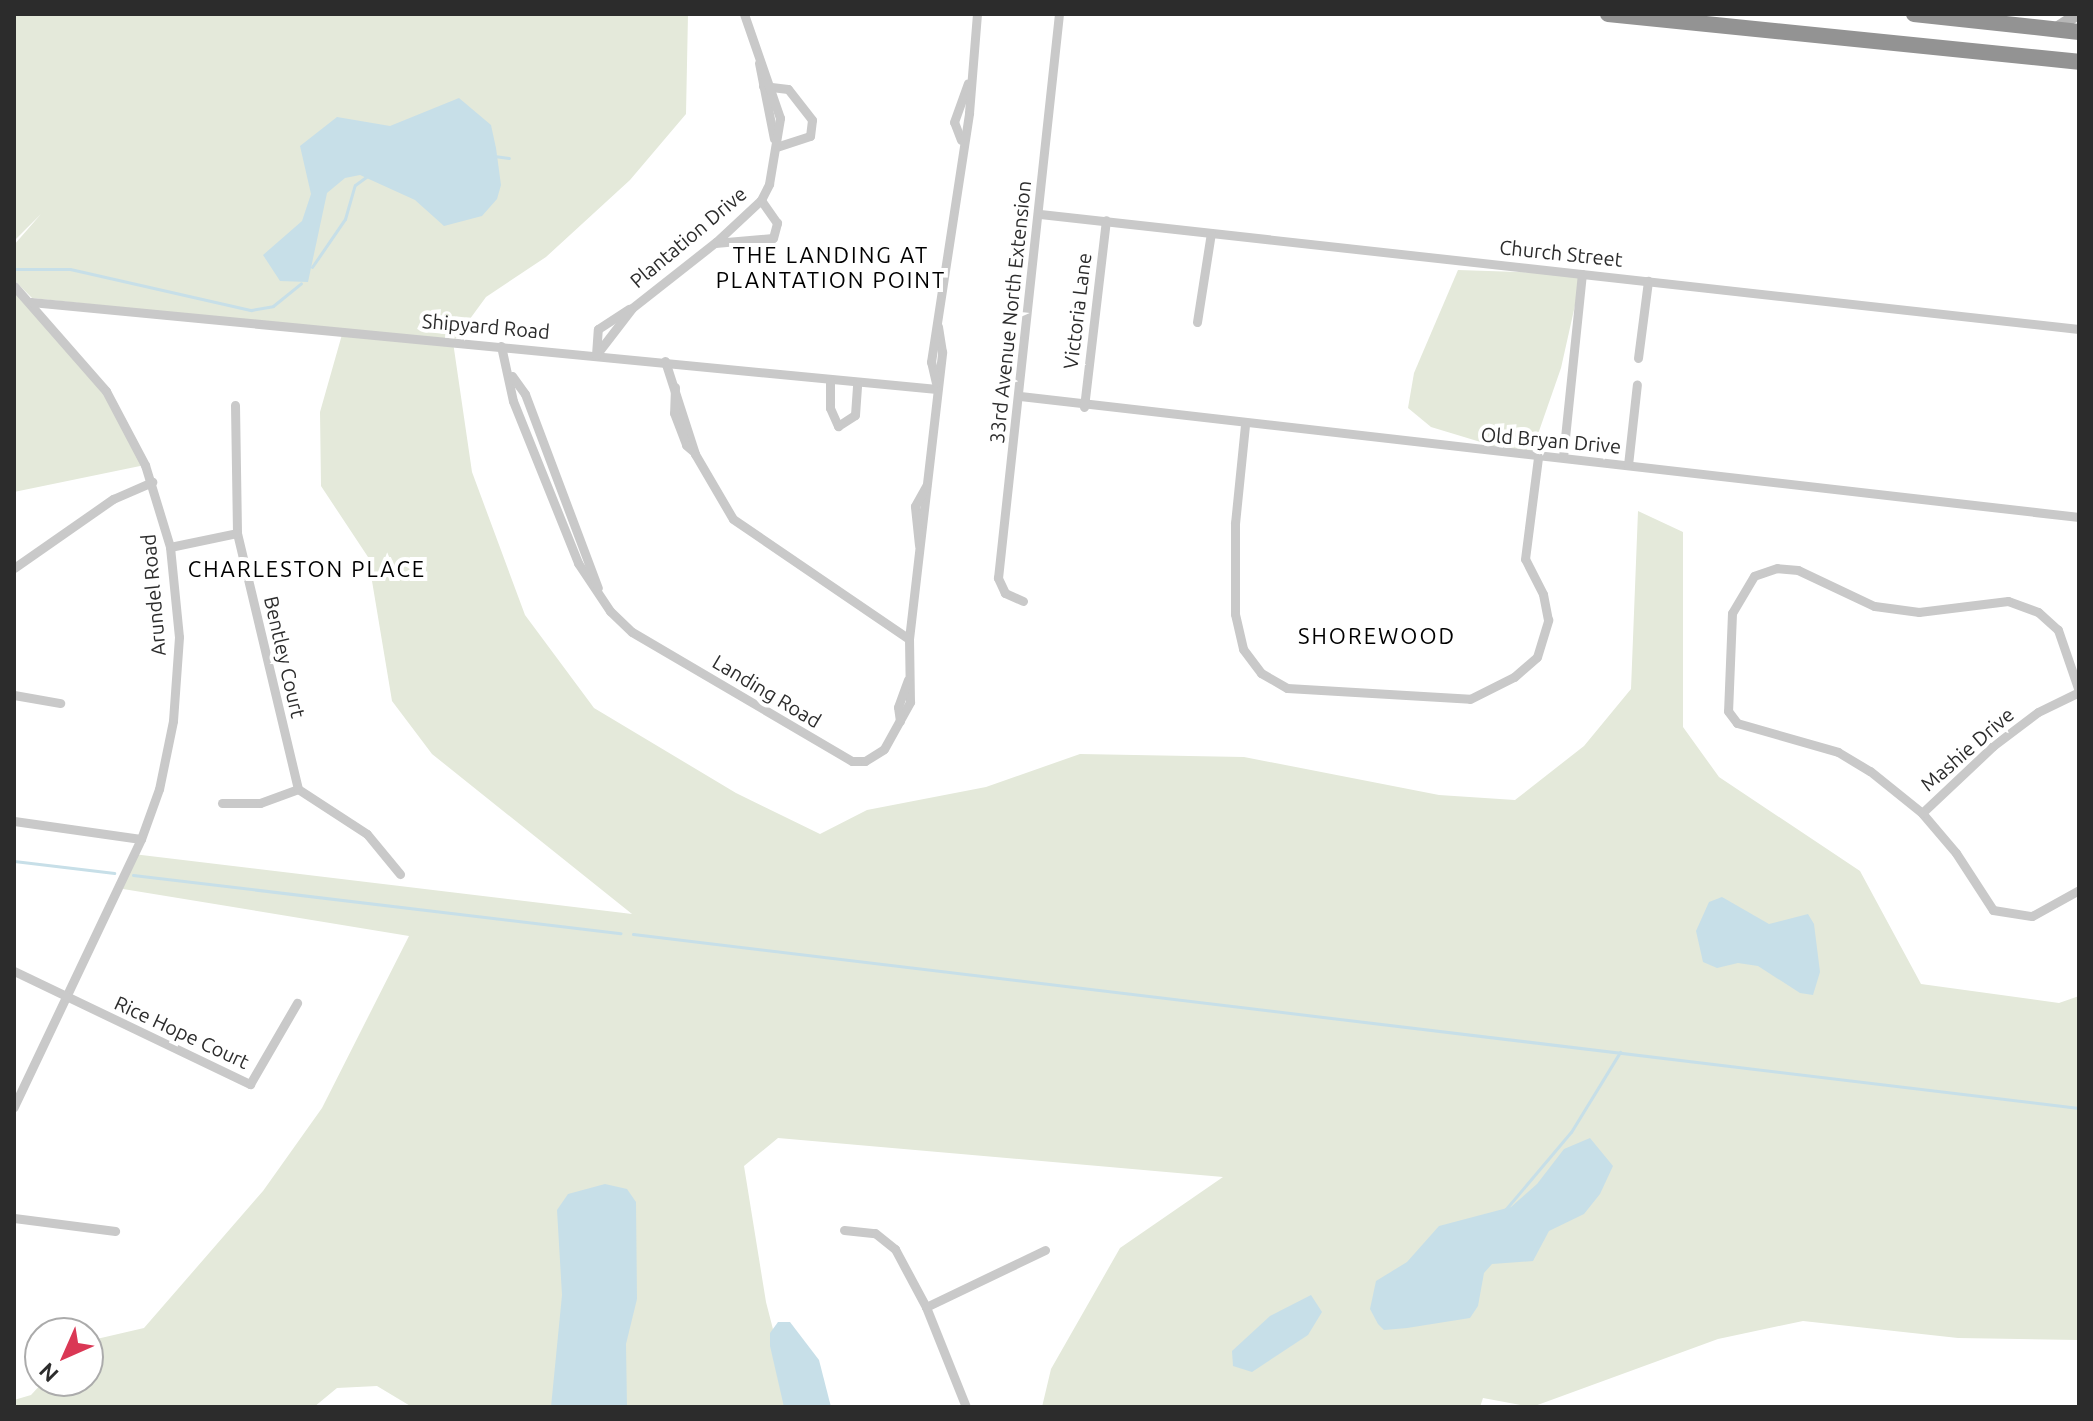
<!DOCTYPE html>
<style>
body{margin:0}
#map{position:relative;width:2093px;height:1421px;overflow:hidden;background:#fff;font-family:Ubuntu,sans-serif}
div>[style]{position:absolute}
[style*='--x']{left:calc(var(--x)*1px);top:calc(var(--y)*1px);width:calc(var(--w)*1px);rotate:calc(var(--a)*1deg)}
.green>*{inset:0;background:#e4e9da}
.water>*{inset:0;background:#c7dfe8}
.stream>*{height:3px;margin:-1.5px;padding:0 1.5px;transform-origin:1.5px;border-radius:1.5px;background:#c7dfe8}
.street>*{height:9px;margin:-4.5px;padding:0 4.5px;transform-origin:4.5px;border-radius:4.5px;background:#c9c9c9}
.secondary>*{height:12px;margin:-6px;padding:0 6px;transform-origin:6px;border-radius:6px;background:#b6b6b6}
.highway>*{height:16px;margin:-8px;padding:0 8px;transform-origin:8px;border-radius:8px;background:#939393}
span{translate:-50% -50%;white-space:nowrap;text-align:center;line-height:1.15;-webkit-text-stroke:8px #fff;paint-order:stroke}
.street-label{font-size:20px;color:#2c2c2c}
.neighbourhood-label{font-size:22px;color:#000;letter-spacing:2px}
.frame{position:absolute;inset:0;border:16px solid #2c2c2c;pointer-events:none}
.north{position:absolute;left:24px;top:1317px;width:80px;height:80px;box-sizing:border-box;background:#fff;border:2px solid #ababab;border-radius:50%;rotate:225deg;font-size:22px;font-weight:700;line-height:32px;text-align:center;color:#2c2c2c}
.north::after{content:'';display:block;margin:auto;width:28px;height:36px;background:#da3855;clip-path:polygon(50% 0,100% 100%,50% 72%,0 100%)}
</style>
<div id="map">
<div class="green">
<i style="clip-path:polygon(14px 14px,688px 14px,686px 114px,630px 180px,546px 257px,486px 297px,453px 342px,472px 472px,525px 615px,594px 708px,736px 793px,820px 834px,867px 810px,986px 787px,1080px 754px,1244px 757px,1439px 795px,1515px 800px,1584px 746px,1631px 689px,1638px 511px,1683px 532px,1683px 727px,1719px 777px,1860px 871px,1921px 984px,2059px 1003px,2079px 996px,2079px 1340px,1958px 1338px,1803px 1321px,1718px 1339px,1532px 1407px,1483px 1398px,1480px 1407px,1042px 1407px,1051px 1369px,1120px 1248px,1223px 1177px,778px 1138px,744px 1166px,766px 1302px,793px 1407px,412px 1407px,377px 1386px,337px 1388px,314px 1407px,14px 1407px,14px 1400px,31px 1395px,44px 1381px,88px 1381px,88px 1341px,144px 1328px,263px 1191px,322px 1108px,409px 936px,117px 888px,133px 854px,632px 914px,432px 754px,392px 701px,368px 557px,321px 486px,320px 412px,343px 331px,32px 298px,14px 280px,14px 245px,41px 214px,14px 241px)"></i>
<i style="clip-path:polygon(1458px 270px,1582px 274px,1561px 368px,1530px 457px,1431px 427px,1408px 408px,1414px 373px)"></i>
<i style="clip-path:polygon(14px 292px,106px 391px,145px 465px,14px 492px)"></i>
</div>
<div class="water">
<i style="clip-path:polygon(459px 98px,491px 125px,496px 148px,501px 185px,497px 199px,482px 216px,444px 226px,415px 200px,360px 175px,345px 178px,327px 193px,308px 282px,280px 281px,263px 255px,302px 221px,311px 194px,300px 146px,337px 117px,390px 126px)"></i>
<i style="clip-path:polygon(1722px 897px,1769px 924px,1808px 914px,1814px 924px,1820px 972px,1813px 995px,1800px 993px,1758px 966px,1738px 963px,1717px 968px,1703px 962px,1696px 931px,1709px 902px)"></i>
<i style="clip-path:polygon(1590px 1138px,1613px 1166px,1600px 1194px,1584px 1214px,1549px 1231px,1533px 1261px,1492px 1264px,1484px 1273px,1478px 1306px,1470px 1318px,1407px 1328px,1384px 1330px,1378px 1324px,1370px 1309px,1376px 1281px,1407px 1262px,1439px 1226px,1511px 1207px,1537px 1184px,1564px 1149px)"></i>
<i style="clip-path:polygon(605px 1184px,627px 1189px,636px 1202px,637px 1299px,626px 1344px,627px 1407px,551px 1407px,562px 1295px,557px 1210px,568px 1194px)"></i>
<i style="clip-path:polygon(1311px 1295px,1322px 1312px,1308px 1335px,1252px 1372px,1233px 1366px,1232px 1351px,1270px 1316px)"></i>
<i style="clip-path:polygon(778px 1322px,790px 1322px,819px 1360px,831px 1407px,784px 1407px,770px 1346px,770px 1333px)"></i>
</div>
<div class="stream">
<i style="--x:494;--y:156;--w:15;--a:8"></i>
<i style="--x:312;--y:267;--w:58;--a:-55.5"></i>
<i style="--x:345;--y:219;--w:35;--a:-74"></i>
<i style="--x:355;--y:185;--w:14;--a:-36"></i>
<i style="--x:14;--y:269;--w:56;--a:0"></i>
<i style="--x:70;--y:269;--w:186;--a:12.8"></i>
<i style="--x:251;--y:310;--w:22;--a:-10"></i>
<i style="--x:273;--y:306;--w:36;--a:-39"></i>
<i style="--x:14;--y:861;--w:101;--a:6.8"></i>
<i style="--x:133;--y:875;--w:491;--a:6.8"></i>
<i style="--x:633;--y:934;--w:1456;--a:6.86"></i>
<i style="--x:1505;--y:1210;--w:102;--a:-49.8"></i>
<i style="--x:1571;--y:1132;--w:94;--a:-58.5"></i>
</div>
<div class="street">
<i style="--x:759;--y:63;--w:77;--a:78.8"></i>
<i style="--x:763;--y:86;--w:25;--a:7"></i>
<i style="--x:788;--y:89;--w:39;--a:52"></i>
<i style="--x:812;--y:120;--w:16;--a:97"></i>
<i style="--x:810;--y:136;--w:36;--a:162"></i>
<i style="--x:961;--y:140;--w:19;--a:-111"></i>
<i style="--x:954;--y:122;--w:41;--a:-70.3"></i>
<i style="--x:1040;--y:214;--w:1045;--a:6.32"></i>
<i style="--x:715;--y:243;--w:58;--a:-4.9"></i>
<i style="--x:773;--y:238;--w:16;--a:-75"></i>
<i style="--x:777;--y:223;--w:28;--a:-125"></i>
<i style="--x:14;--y:286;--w:140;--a:48.8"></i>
<i style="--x:106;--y:391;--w:84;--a:62.2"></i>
<i style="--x:145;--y:465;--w:86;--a:73"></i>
<i style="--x:170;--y:547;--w:90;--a:84.3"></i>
<i style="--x:179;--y:637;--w:84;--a:94.1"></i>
<i style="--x:173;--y:721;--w:69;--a:101.6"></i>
<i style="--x:159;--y:789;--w:53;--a:109.8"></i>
<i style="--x:141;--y:839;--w:297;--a:115.4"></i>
<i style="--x:31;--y:302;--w:910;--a:5.49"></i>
<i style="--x:1197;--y:322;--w:90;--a:-81.1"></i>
<i style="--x:501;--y:346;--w:56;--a:77.7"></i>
<i style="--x:513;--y:401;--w:175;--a:68.1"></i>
<i style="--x:578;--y:563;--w:58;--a:56.3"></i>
<i style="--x:610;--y:611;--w:30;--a:44"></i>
<i style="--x:632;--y:632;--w:255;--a:30.4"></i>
<i style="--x:852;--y:761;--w:13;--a:0"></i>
<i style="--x:865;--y:761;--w:22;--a:-32"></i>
<i style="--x:884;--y:749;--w:54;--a:-61"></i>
<i style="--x:910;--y:702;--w:63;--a:-90.9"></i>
<i style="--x:909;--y:639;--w:289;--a:-83.4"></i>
<i style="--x:942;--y:352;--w:26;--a:-99"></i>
<i style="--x:596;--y:355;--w:59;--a:-52.5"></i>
<i style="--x:632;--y:308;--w:107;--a:-38.2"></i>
<i style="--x:716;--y:242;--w:62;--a:-43"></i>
<i style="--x:761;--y:200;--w:18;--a:-63"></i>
<i style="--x:769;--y:184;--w:67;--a:-80.5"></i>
<i style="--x:780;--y:118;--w:110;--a:-109.1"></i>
<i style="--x:596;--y:355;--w:26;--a:-86"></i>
<i style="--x:598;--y:329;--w:37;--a:-33"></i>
<i style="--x:1638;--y:358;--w:78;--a:-82.6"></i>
<i style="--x:665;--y:361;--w:98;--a:72.1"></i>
<i style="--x:695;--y:454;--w:75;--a:59.7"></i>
<i style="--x:733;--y:519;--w:213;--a:34.3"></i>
<i style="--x:512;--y:376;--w:22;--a:54"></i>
<i style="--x:525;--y:394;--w:207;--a:69.4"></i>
<i style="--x:830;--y:381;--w:27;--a:90"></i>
<i style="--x:830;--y:408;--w:20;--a:66"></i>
<i style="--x:838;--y:426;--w:20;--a:-33"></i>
<i style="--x:855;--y:415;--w:31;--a:-86"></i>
<i style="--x:936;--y:383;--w:22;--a:-103"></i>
<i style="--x:931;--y:362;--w:252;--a:-81.3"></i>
<i style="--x:969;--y:113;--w:99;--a:-85.4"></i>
<i style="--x:675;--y:387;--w:26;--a:92"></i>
<i style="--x:674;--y:413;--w:34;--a:69"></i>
<i style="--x:686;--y:445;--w:11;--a:41"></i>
<i style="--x:1020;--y:396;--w:1066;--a:6.52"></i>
<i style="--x:235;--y:405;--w:128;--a:89.1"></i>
<i style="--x:237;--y:533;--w:263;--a:76.6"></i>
<i style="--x:1084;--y:407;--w:188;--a:-83.3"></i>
<i style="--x:1245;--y:425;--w:99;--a:95.8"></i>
<i style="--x:1235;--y:523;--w:91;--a:90"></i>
<i style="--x:1235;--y:614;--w:36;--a:77"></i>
<i style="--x:1243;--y:649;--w:30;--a:53"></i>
<i style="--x:1261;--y:673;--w:30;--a:30"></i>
<i style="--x:1287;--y:688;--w:183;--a:3.4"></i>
<i style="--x:1470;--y:699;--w:49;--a:-26.6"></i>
<i style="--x:1514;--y:677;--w:30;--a:-41"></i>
<i style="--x:1537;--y:657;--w:39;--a:-73"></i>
<i style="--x:1548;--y:620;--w:26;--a:-101"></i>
<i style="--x:1543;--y:594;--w:39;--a:-117"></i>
<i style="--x:1525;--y:559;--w:103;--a:-82.7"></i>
<i style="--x:1563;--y:457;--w:184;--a:-84.1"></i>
<i style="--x:1628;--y:465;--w:81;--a:-83.7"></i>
<i style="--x:919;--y:545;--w:39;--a:-96"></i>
<i style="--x:915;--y:506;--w:23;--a:-61"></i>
<i style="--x:170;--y:547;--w:68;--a:-11.8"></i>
<i style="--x:14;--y:568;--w:121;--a:-34.9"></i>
<i style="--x:113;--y:499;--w:43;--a:-23.6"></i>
<i style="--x:1023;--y:601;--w:20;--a:-156"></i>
<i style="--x:1005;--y:593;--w:17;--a:-115"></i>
<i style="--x:998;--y:578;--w:567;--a:-83.83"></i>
<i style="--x:2079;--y:691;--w:65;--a:-109"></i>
<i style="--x:2058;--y:630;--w:27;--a:-138"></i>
<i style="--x:2038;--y:612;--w:32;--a:-160"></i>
<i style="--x:2008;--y:601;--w:90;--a:173"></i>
<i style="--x:1919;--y:612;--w:45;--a:-172.4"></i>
<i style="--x:1874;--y:606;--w:84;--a:-154.7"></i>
<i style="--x:1798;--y:570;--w:21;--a:-175"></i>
<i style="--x:1777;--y:568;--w:24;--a:161"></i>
<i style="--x:1754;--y:576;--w:43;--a:120.7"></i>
<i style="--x:1732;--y:613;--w:98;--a:92.3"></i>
<i style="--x:1728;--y:711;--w:15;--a:53"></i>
<i style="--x:1737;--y:723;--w:105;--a:16"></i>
<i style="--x:1838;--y:752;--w:37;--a:31"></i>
<i style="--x:1870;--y:771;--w:67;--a:38.9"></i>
<i style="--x:1922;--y:813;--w:52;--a:49.6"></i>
<i style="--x:1956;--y:853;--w:68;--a:57"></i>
<i style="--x:1993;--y:910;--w:39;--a:9"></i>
<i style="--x:2032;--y:916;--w:54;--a:-29"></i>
<i style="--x:14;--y:695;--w:47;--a:9.9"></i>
<i style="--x:900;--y:721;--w:14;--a:-98"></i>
<i style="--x:898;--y:707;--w:29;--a:-70"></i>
<i style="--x:222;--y:803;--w:38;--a:0"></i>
<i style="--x:260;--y:803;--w:40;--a:-20.2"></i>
<i style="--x:298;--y:789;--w:82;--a:33.1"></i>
<i style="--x:367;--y:834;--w:52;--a:50.5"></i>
<i style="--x:1922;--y:813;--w:98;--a:-43.3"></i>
<i style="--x:1993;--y:746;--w:56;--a:-37.1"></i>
<i style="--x:2038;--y:712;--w:46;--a:-26"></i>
<i style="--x:14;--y:821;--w:128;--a:8.1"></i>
<i style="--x:14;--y:971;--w:262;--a:25.6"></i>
<i style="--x:250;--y:1084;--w:94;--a:-59.9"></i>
<i style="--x:14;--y:1218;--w:102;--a:7.3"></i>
<i style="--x:844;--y:1230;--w:31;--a:6"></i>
<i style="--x:875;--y:1233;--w:26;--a:39"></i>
<i style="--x:895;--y:1249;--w:66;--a:61.9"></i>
<i style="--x:926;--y:1307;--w:108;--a:68.2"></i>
<i style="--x:926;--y:1307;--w:132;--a:-25.6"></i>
</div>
<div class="secondary">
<i style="--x:2055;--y:29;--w:27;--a:-33"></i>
</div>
<div class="highway">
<i style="--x:1608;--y:14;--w:473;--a:5.8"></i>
<i style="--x:1914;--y:14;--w:166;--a:6.2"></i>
</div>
<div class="street-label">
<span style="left:688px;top:237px;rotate:-40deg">Plantation Drive</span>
<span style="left:1561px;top:253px;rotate:6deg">Church Street</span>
<span style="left:1077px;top:311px;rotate:-83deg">Victoria Lane</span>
<span style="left:1010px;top:312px;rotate:-84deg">33rd Avenue North Extension</span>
<span style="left:486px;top:326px;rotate:5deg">Shipyard Road</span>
<span style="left:1551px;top:440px;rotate:5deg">Old Bryan Drive</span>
<span style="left:153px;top:595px;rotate:-95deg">Arundel Road</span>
<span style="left:285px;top:657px;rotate:77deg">Bentley Court</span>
<span style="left:767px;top:691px;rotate:31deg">Landing Road</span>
<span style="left:1967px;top:749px;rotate:-41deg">Mashie Drive</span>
<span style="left:182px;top:1032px;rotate:25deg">Rice Hope Court</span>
</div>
<div class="neighbourhood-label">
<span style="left:831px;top:267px">THE LANDING AT<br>PLANTATION POINT</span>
<span style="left:307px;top:569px">CHARLESTON PLACE</span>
<span style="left:1377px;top:636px">SHOREWOOD</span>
</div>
<div class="frame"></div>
<div class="north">N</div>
</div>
